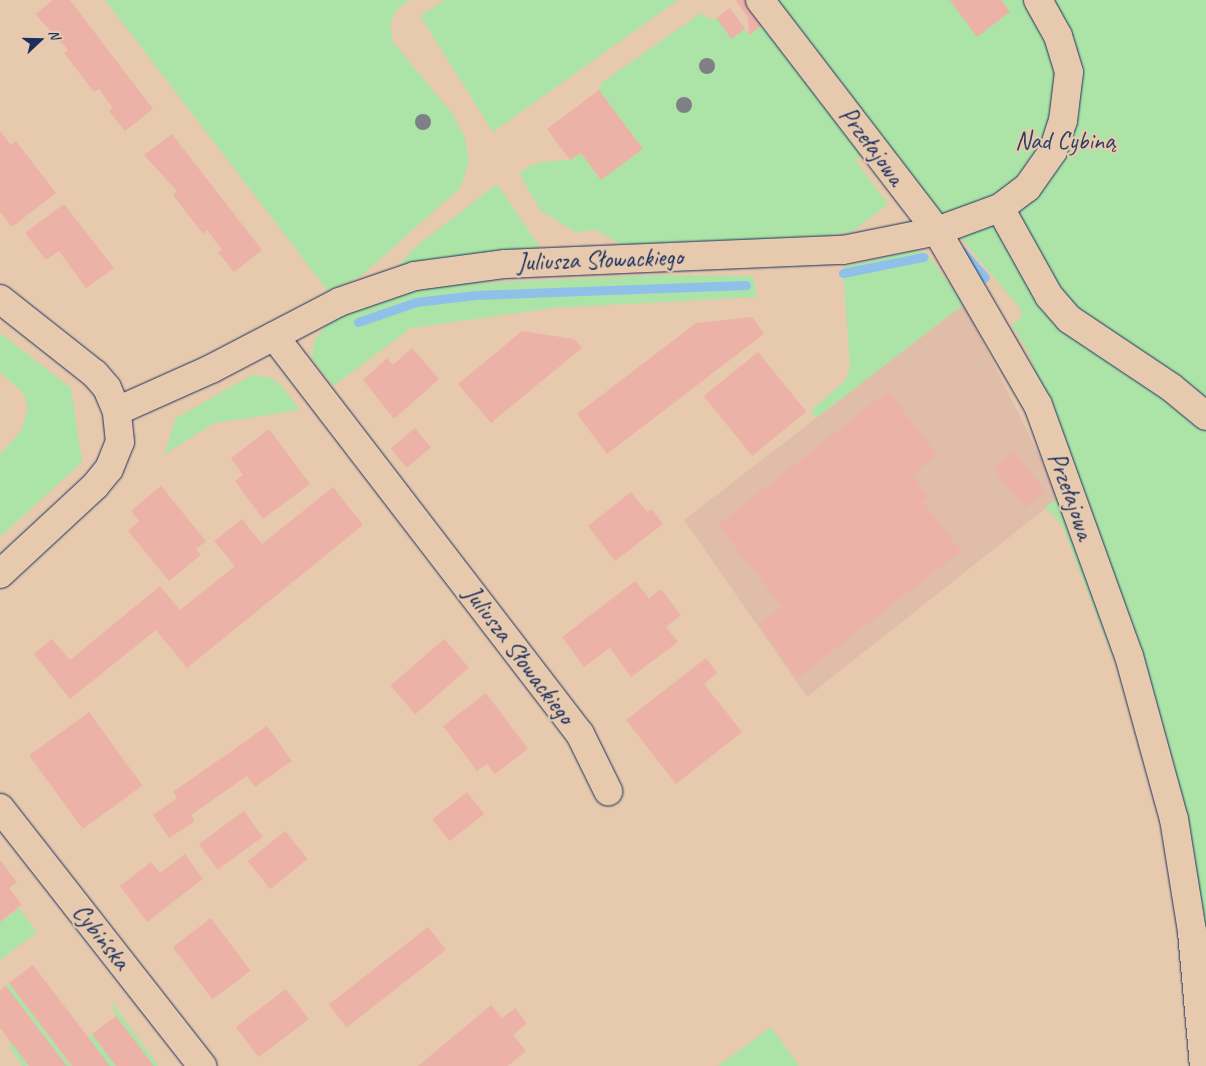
<!DOCTYPE html>
<meta charset="utf-8">
<style>
body{margin:0}
#map{position:relative;width:1206px;height:1066px;overflow:hidden;background:#e7caae;font-family:Caveat,sans-serif}
div>[style]{position:absolute}
[style*='--x']{left:calc(var(--x)*1px);top:calc(var(--y)*1px);width:calc(var(--w)*1px);rotate:calc(var(--a)*1deg)}
.built>*{inset:0;background:#e0bda9}
.green>*{inset:0;background:#ace3a6;transform-origin:0 0}
.stream>*{height:9px;margin:-4.5px;padding:0 4.5px;transform-origin:4.5px;border-radius:4.5px;background:#8ec0ea}
.building>*{inset:0;background:#ecb2a7;transform-origin:0 0}
.roads{filter:drop-shadow(0 0 1px #1b2f5e) drop-shadow(0 0 1px #1b2f5e)}
.minor>*{height:28px;margin:-14px;padding:0 14px;transform-origin:14px;border-radius:14px;background:#e7caae}
.trees>*{width:16px;height:16px;margin:-8px;border-radius:50%;background:#7f7f86}
span{translate:-50% -50%;white-space:nowrap;text-align:center;line-height:1.15;-webkit-text-stroke:4.5px #e7caae;paint-order:stroke}
.park-label{font-size:25px;color:#2a4165}
.street-label{font-size:25px;color:#1b2f5e}
.north{position:absolute;left:15px;top:15px;width:50px;height:50px;-webkit-text-stroke:4px #e7caae;paint-order:stroke;rotate:69deg;font-size:14px;font-weight:700;line-height:20px;text-align:center;color:#1b2f5e}
.north::after{content:'';display:block;margin:auto;width:18px;height:22px;background:#1b2f5e;clip-path:polygon(50% 0,100% 100%,50% 72%,0 100%)}
</style>
<div id="map">
<div class="built">
<i style="clip-path:polygon(964px 304px,1060px 497px,807px 697px,684px 520px)"></i>
</div>
<div class="green">
<i style="clip-path:polygon(105px 0,410px 0,396px 10px,391px 22px,392px 41px,452px 113px,465px 138px,469px 162px,460px 188px,360px 277px,328px 291px)"></i>
<i style="clip-path:polygon(445px 0,678px 0,493px 132px,420px 16px)"></i>
<i style="clip-path:polygon(773px 0,1206px 0,1206px 995px,1118px 594px,1028px 352px,1012px 325px,1022px 316px,1020px 308px,943px 217px)"></i>
<i style="clip-path:polygon(701px 13px,712px 20px,716px 17px,732px 38px,745px 29px,750px 35px,765px 23px,863px 154px,855px 160px,888px 204px,852px 232px,808px 238px,622px 245px,596px 230px,575px 232px,540px 210px,519px 173px,528px 167px,540px 162px,570px 160px,581px 153px,601px 180px,642px 149px,599px 90px,601px 83px)"></i>
<i style="clip-path:polygon(497px 184px,541px 249px,398px 267px,414px 248px)"></i>
<i style="clip-path:polygon(916px 250px,928px 255px,964px 304px,816px 418px,811px 410px,845px 381px,850px 367px,843px 267px)"></i>
<i style="clip-path:polygon(658px 275px,753px 276px,757px 297px,552px 308px,411px 328px,333px 386px,312px 359px,314px 341px,326px 325px,345px 311px,432px 285px)"></i>
<i style="clip-path:polygon(0 333px,71px 388px,82px 462px,0 537px,0 455px,21px 430px,28px 410px,24px 394px,0 372px)"></i>
<i style="clip-path:polygon(252px 375px,269px 377px,280px 384px,300px 410px,214px 423px,164px 455px,176px 418px)"></i>
<i style="clip-path:polygon(1060px 497px,1134px 703px,1123px 683px,1062px 525px,1045px 507px)"></i>
<i style="clip-path:polygon(19px 908px,37px 932px,0 960px,0 922px)"></i>
<i style="left:9px;top:983px;width:104px;height:4px;rotate:53deg"></i>
<i style="clip-path:polygon(110px 1000px,159px 1066px,154px 1066px,116px 1016px)"></i>
<i style="clip-path:polygon(771px 1027px,799px 1066px,718px 1066px)"></i>
<i style="left:92px;top:1034px;width:40px;height:5px;rotate:53deg"></i>
<i style="clip-path:polygon(10px 1041px,29px 1066px,23px 1066px,10px 1049px)"></i>
</div>
<div class="stream">
<i style="--x:962;--y:251;--w:35;--a:49"></i>
<i style="--x:843;--y:273;--w:82;--a:-11.3"></i>
<i style="--x:358;--y:322;--w:61;--a:-19"></i>
<i style="--x:416;--y:302;--w:60;--a:-6.7"></i>
<i style="--x:476;--y:295;--w:270;--a:-2.1"></i>
</div>
<div class="building">
<i style="clip-path:polygon(53px 0,70px 0,153px 109px,125px 131px,109px 111px,113px 108px,99px 89px,94px 92px,64px 53px,68px 50px,35px 14px)"></i>
<i style="clip-path:polygon(735px 0,748px 0,765px 23px,749px 35px,748px 18px)"></i>
<i style="clip-path:polygon(950px 0,1001px 0,1010px 12px,977px 37px)"></i>
<i style="left:730px;top:8px;width:26px;height:17px;rotate:54deg"></i>
<i style="clip-path:polygon(599px 90px,643px 149px,601px 180px,581px 153px,570px 160px,547px 129px)"></i>
<i style="clip-path:polygon(0 131px,11px 145px,16px 141px,56px 193px,12px 227px,0 212px)"></i>
<i style="clip-path:polygon(172px 134px,262px 250px,234px 272px,218px 252px,222px 250px,207px 230px,203px 234px,173px 195px,177px 191px,144px 155px)"></i>
<i style="clip-path:polygon(64px 204px,114px 268px,86px 288px,59px 251px,46px 260px,25px 233px)"></i>
<i style="clip-path:polygon(752px 317px,764px 334px,607px 454px,577px 414px,696px 323px)"></i>
<i style="clip-path:polygon(522px 331px,574px 339px,582px 348px,491px 423px,458px 384px)"></i>
<i style="clip-path:polygon(412px 348px,439px 379px,394px 419px,363px 380px,387px 358px,393px 365px)"></i>
<i style="left:758px;top:352px;width:77px;height:70px;rotate:51deg"></i>
<i style="clip-path:polygon(888px 391px,937px 455px,912px 475px,929px 497px,923px 502px,961px 551px,797px 679px,759px 625px,782px 607px,718px 525px)"></i>
<i style="left:415px;top:428px;width:25px;height:32px;rotate:50deg"></i>
<i style="clip-path:polygon(269px 429px,310px 484px,263px 519px,235px 481px,243px 475px,231px 458px)"></i>
<i style="left:1014px;top:452px;width:50px;height:27px;rotate:51deg"></i>
<i style="clip-path:polygon(161px 486px,206px 541px,196px 549px,201px 555px,169px 581px,128px 531px,139px 521px,131px 511px)"></i>
<i style="clip-path:polygon(333px 487px,363px 525px,187px 668px,156px 630px,70px 699px,34px 654px,52px 639px,70px 660px,160px 586px,180px 610px,235px 566px,214px 541px,242px 519px,262px 544px)"></i>
<i style="clip-path:polygon(631px 492px,647px 512px,652px 509px,663px 524px,615px 561px,588px 526px)"></i>
<i style="clip-path:polygon(635px 581px,649px 598px,661px 589px,681px 615px,666px 627px,678px 642px,631px 677px,610px 648px,584px 667px,562px 637px)"></i>
<i style="left:444px;top:639px;width:38px;height:71px;rotate:49deg"></i>
<i style="clip-path:polygon(706px 658px,717px 673px,704px 684px,742px 732px,676px 784px,626px 720px)"></i>
<i style="clip-path:polygon(486px 693px,528px 749px,495px 774px,487px 764px,477px 771px,443px 726px)"></i>
<i style="left:89px;top:712px;width:91px;height:74px;rotate:54deg"></i>
<i style="clip-path:polygon(267px 726px,292px 761px,255px 787px,247px 776px,191px 815px,195px 821px,169px 838px,153px 815px,177px 798px,173px 792px)"></i>
<i style="left:467px;top:792px;width:28px;height:44px;rotate:52deg"></i>
<i style="left:244px;top:811px;width:32px;height:56px;rotate:54deg"></i>
<i style="left:285px;top:831px;width:36px;height:48px;rotate:51deg"></i>
<i style="clip-path:polygon(185px 854px,203px 879px,147px 922px,120px 886px,151px 862px,160px 873px)"></i>
<i style="clip-path:polygon(0 860px,17px 882px,9px 888px,22px 905px,0 922px)"></i>
<i style="left:211px;top:918px;width:66px;height:48px;rotate:53deg"></i>
<i style="left:428px;top:927px;width:29px;height:126px;rotate:52deg"></i>
<i style="clip-path:polygon(33px 965px,88px 1037px,110px 1066px,72px 1066px,9px 983px)"></i>
<i style="clip-path:polygon(6px 986px,67px 1066px,29px 1066px,0 1028px,0 990px)"></i>
<i style="left:286px;top:989px;width:38px;height:63px;rotate:53deg"></i>
<i style="clip-path:polygon(491px 1005px,502px 1018px,515px 1008px,527px 1023px,513px 1035px,526px 1051px,508px 1066px,418px 1066px)"></i>
<i style="clip-path:polygon(116px 1016px,154px 1066px,116px 1066px,92px 1034px)"></i>
</div>
<div class="roads">
<div class="minor">
<i style="--x:760;--y:0;--w:291;--a:52.5"></i>
<i style="--x:937;--y:231;--w:201;--a:59.9"></i>
<i style="--x:1038;--y:405;--w:267;--a:70.1"></i>
<i style="--x:1129;--y:656;--w:169;--a:74.6"></i>
<i style="--x:1174;--y:819;--w:114;--a:80.9"></i>
<i style="--x:1192;--y:932;--w:135;--a:84.9"></i>
<i style="--x:1000;--y:208;--w:101;--a:60.9"></i>
<i style="--x:1049;--y:296;--w:30;--a:49"></i>
<i style="--x:1069;--y:319;--w:124;--a:33.8"></i>
<i style="--x:1172;--y:388;--w:44;--a:39.5"></i>
<i style="--x:0;--y:299;--w:121;--a:38.3"></i>
<i style="--x:95;--y:374;--w:18;--a:49"></i>
<i style="--x:107;--y:388;--w:25;--a:67"></i>
<i style="--x:117;--y:411;--w:103;--a:-24.1"></i>
<i style="--x:211;--y:369;--w:144;--a:-27.6"></i>
<i style="--x:339;--y:302;--w:80;--a:-18.9"></i>
<i style="--x:415;--y:276;--w:91;--a:-7.6"></i>
<i style="--x:505;--y:264;--w:338;--a:-2.4"></i>
<i style="--x:843;--y:250;--w:96;--a:-11.4"></i>
<i style="--x:937;--y:231;--w:67;--a:-20.1"></i>
<i style="--x:1000;--y:208;--w:34;--a:-37"></i>
<i style="--x:1027;--y:188;--w:45;--a:-54.9"></i>
<i style="--x:1053;--y:151;--w:32;--a:-72"></i>
<i style="--x:1063;--y:121;--w:49;--a:-83"></i>
<i style="--x:1069;--y:72;--w:38;--a:-107"></i>
<i style="--x:1058;--y:36;--w:41;--a:-119.1"></i>
<i style="--x:274;--y:336;--w:502;--a:52.45"></i>
<i style="--x:580;--y:734;--w:64;--a:63.8"></i>
<i style="--x:0;--y:574;--w:129;--a:-42.8"></i>
<i style="--x:95;--y:486;--w:22;--a:-51"></i>
<i style="--x:109;--y:469;--w:29;--a:-68"></i>
<i style="--x:120;--y:442;--w:31;--a:-96"></i>
<i style="--x:0;--y:808;--w:328;--a:51.9"></i>
</div>
</div>
<div class="trees">
<i style="left:707px;top:66px"></i>
<i style="left:684px;top:105px"></i>
<i style="left:423px;top:122px"></i>
</div>
<div class="park-label">
<span style="left:1065px;top:141px">Nad Cybiną</span>
</div>
<div class="street-label">
<span style="left:872px;top:146px;rotate:53deg">Przełajowa</span>
<span style="left:600px;top:260px;rotate:-2deg">Juliusza Słowackiego</span>
<span style="left:1071px;top:496px;rotate:70deg">Przełajowa</span>
<span style="left:519px;top:655px;rotate:53deg">Juliusza Słowackiego</span>
<span style="left:101px;top:937px;rotate:52deg">Cybińska</span>
</div>
<div class="north">N</div>
</div>
